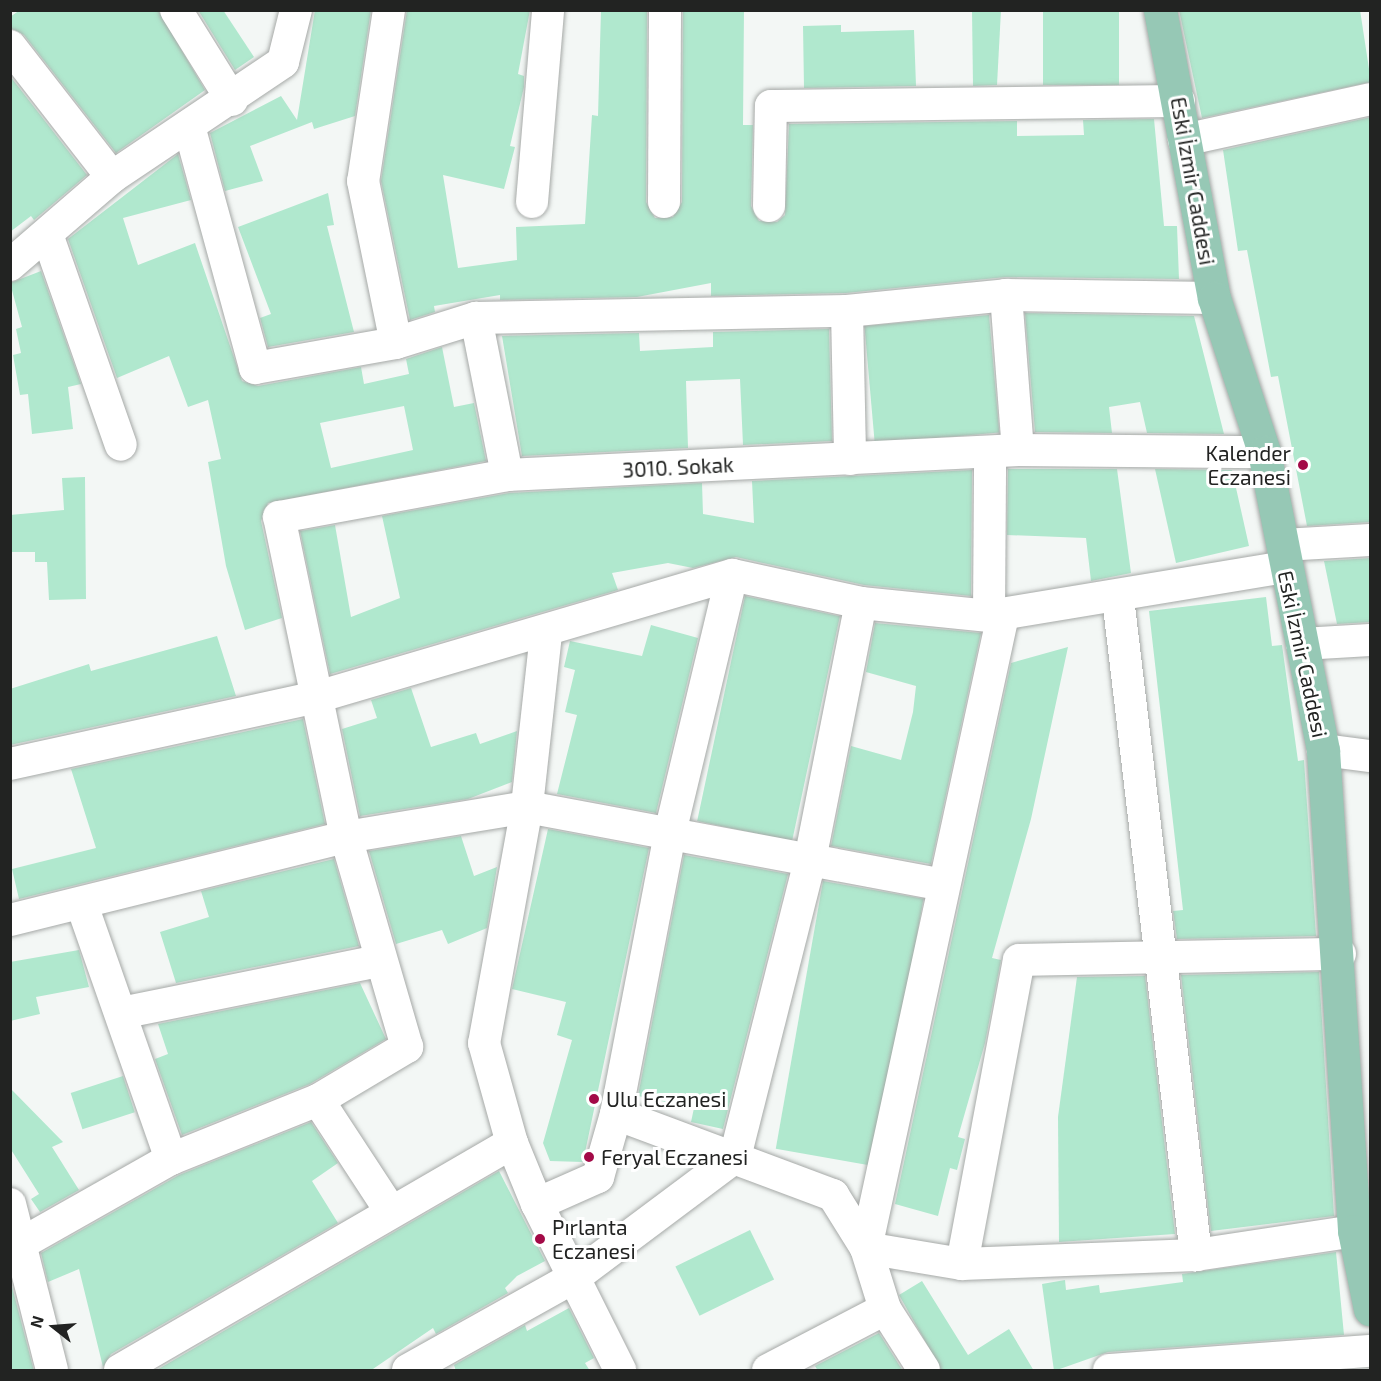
<!DOCTYPE html>
<meta charset="utf-8">
<style>
body{margin:0}
#map{position:relative;width:1381px;height:1381px;overflow:hidden;background:#f3f7f5;font-family:"Exo 2",sans-serif}
div>[style]{position:absolute}
[style*='--x']{left:calc(var(--x)*1px);top:calc(var(--y)*1px);width:calc(var(--w)*1px);rotate:calc(var(--a)*1deg)}
.building>*{inset:0;background:#b0e8ce;transform-origin:0 0}
.roads{filter:drop-shadow(0 0 2px #a6a9a7) drop-shadow(0 0 2px #a6a9a7)}
.minor>*{height:32px;margin:-16px;padding:0 16px;transform-origin:16px;border-radius:16px;background:#fff}
.major>*{height:33px;margin:-16.5px;padding:0 16.5px;transform-origin:16.5px;border-radius:16.5px;background:#96c8b5}
.dots>*{width:16px;height:16px;translate:-50% -50%;box-sizing:border-box;border:3px solid #fff;border-radius:50%}
span{translate:-50% -50%;white-space:nowrap;text-align:center;line-height:1.15;-webkit-text-stroke:6px #fff;paint-order:stroke}
.street-label{font-size:21px;color:#222322}
.poi-label{font-size:21px;color:#222322}
.right{translate:-100% -50%;text-align:right}
.left{translate:0 -50%;text-align:left}
.frame{position:absolute;inset:0;border:12px solid #222322;pointer-events:none}
.north{position:absolute;left:24px;top:1297px;width:60px;height:60px;-webkit-text-stroke:4px #fff;paint-order:stroke;rotate:287deg;font-size:16px;font-weight:700;line-height:24px;text-align:center;color:#222322}
.north::after{content:'';display:block;margin:auto;width:21px;height:27px;background:#222322;clip-path:polygon(50% 0,100% 100%,50% 72%,0 100%)}
</style>
<div id="map">
<div class="building">
<i style="clip-path:polygon(20px 10px,158px 10px,205px 90px,116px 153px,24px 35px,10px 28px,10px 17px)"></i>
<i style="clip-path:polygon(198px 10px,223px 10px,254px 57px,235px 70px)"></i>
<i style="clip-path:polygon(315px 10px,371px 10px,355px 116px,314px 129px,312px 122px,250px 146px,263px 181px,225px 191px,210px 133px,281px 96px,297px 120px)"></i>
<i style="clip-path:polygon(407px 10px,530px 10px,518px 74px,524px 76px,524px 87px,510px 146px,515px 147px,504px 189px,443px 175px,458px 268px,517px 260px,516px 227px,585px 224px,592px 115px,598px 116px,601px 10px,647px 10px,646px 202px,655px 218px,673px 217px,682px 202px,683px 10px,744px 10px,743px 125px,753px 125px,751px 206px,759px 221px,777px 222px,785px 215px,789px 124px,1017px 121px,1017px 136px,1084px 135px,1083px 120px,1154px 119px,1164px 226px,1177px 226px,1179px 279px,1006px 277px,846px 293px,711px 296px,711px 283px,637px 297px,500px 300px,500px 295px,434px 306px,435px 312px,410px 320px,381px 181px)"></i>
<i style="clip-path:polygon(972px 10px,1001px 10px,997px 85px,973px 86px)"></i>
<i style="left:1043px;top:10px;width:76px;height:75px"></i>
<i style="clip-path:polygon(1179px 10px,1360px 10px,1371px 82px,1202px 118px)"></i>
<i style="clip-path:polygon(841px 25px,841px 32px,914px 30px,916px 86px,804px 88px,803px 26px)"></i>
<i style="clip-path:polygon(10px 76px,87px 175px,34px 220px,31px 216px,10px 232px)"></i>
<i style="clip-path:polygon(1371px 117px,1371px 522px,1307px 526px,1278px 376px,1271px 377px,1247px 250px,1238px 251px,1223px 150px)"></i>
<i style="clip-path:polygon(evenodd,178px 154px,191px 200px,123px 218px,138px 265px,195px 243px,242px 381px,258px 386px,361px 367px,364px 384px,409px 374px,406px 359px,442px 347px,454px 407px,474px 403px,486px 461px,268px 503px,261px 521px,282px 618px,245px 630px,226px 566px,208px 462px,221px 459px,208px 400px,188px 407px,169px 356px,117px 378px,68px 239px,178px 154px,404px 406px,413px 450px,331px 468px,320px 423px,404px 406px)"></i>
<i style="clip-path:polygon(328px 193px,334px 225px,327px 226px,354px 332px,268px 347px,260px 318px,271px 314px,238px 227px)"></i>
<i style="clip-path:polygon(41px 271px,81px 384px,68px 387px,73px 429px,32px 434px,28px 394px,20px 395px,13px 355px,21px 353px,16px 329px,22px 327px,10px 283px)"></i>
<i style="clip-path:polygon(1025px 313px,1194px 316px,1224px 434px,1147px 433px,1140px 402px,1109px 407px,1112px 433px,1035px 432px)"></i>
<i style="left:989px;top:315px;width:118px;height:125px;rotate:85deg"></i>
<i style="clip-path:polygon(829px 329px,832px 441px,743px 445px,740px 379px,686px 381px,688px 448px,522px 456px,502px 336px,639px 333px,640px 351px,713px 347px,713px 332px)"></i>
<i style="clip-path:polygon(1008px 469px,1117px 469px,1131px 573px,1091px 581px,1086px 538px,1007px 535px)"></i>
<i style="clip-path:polygon(1155px 469px,1232px 470px,1249px 546px,1176px 563px)"></i>
<i style="clip-path:polygon(972px 470px,971px 596px,864px 585px,736px 557px,693px 568px,668px 563px,612px 573px,618px 590px,330px 674px,300px 531px,335px 525px,351px 617px,400px 598px,382px 516px,509px 493px,702px 483px,703px 514px,754px 523px,752px 481px)"></i>
<i style="clip-path:polygon(85px 477px,86px 599px,49px 600px,47px 562px,35px 562px,35px 552px,10px 552px,10px 515px,64px 510px,62px 478px)"></i>
<i style="clip-path:polygon(1371px 558px,1371px 622px,1337px 624px,1324px 561px)"></i>
<i style="left:745px;top:596px;width:97px;height:230px;rotate:12deg"></i>
<i style="clip-path:polygon(1266px 597px,1272px 646px,1282px 645px,1298px 761px,1304px 760px,1316px 936px,1177px 939px,1173px 911px,1183px 910px,1149px 611px)"></i>
<i style="clip-path:polygon(875px 623px,981px 633px,931px 864px,831px 846px,851px 746px,901px 760px,913px 712px,916px 686px,866px 672px)"></i>
<i style="clip-path:polygon(651px 625px,698px 638px,656px 813px,557px 794px,577px 715px,565px 712px,575px 670px,564px 667px,570px 641px,642px 656px)"></i>
<i style="clip-path:polygon(217px 636px,236px 696px,10px 745px,10px 689px,89px 664px,91px 671px)"></i>
<i style="clip-path:polygon(1068px 647px,1031px 819px,992px 958px,1001px 960px,985px 1043px,958px 1137px,965px 1139px,957px 1170px,950px 1168px,938px 1216px,895px 1204px,1011px 663px)"></i>
<i style="clip-path:polygon(411px 688px,431px 747px,476px 733px,480px 744px,517px 731px,512px 782px,468px 799px,360px 816px,342px 729px,377px 718px,371px 700px)"></i>
<i style="clip-path:polygon(303px 719px,325px 824px,19px 899px,12px 869px,96px 848px,71px 769px)"></i>
<i style="clip-path:polygon(548px 829px,649px 848px,583px 1162px,550px 1161px,543px 1143px,572px 1040px,557px 1035px,566px 1002px,512px 989px)"></i>
<i style="clip-path:polygon(461px 836px,474px 876px,497px 867px,487px 928px,448px 944px,442px 930px,396px 944px,369px 851px)"></i>
<i style="clip-path:polygon(684px 855px,788px 874px,723px 1129px,691px 1122px,694px 1108px,638px 1096px)"></i>
<i style="clip-path:polygon(334px 859px,359px 946px,176px 983px,160px 932px,209px 917px,201px 891px)"></i>
<i style="left:823px;top:881px;width:102px;height:272px;rotate:10deg"></i>
<i style="clip-path:polygon(79px 950px,89px 987px,36px 997px,40px 1014px,10px 1021px,10px 962px)"></i>
<i style="clip-path:polygon(1319px 972px,1334px 1216px,1211px 1231px,1181px 975px)"></i>
<i style="clip-path:polygon(1145px 976px,1175px 1234px,1059px 1242px,1058px 1117px,1077px 977px)"></i>
<i style="clip-path:polygon(360px 983px,386px 1039px,310px 1084px,182px 1135px,155px 1059px,168px 1054px,158px 1024px)"></i>
<i style="left:123px;top:1076px;width:38px;height:55px;rotate:72deg"></i>
<i style="clip-path:polygon(10px 1088px,63px 1142px,52px 1147px,79px 1190px,40px 1212px,31px 1199px,39px 1194px,10px 1148px)"></i>
<i style="clip-path:polygon(311px 1122px,338px 1163px,312px 1181px,338px 1223px,111px 1354px,103px 1367px,79px 1269px,48px 1282px,41px 1253px,179px 1175px)"></i>
<i style="clip-path:polygon(499px 1171px,545px 1261px,517px 1276px,505px 1288px,508px 1293px,436px 1334px,433px 1328px,370px 1371px,155px 1371px)"></i>
<i style="left:750px;top:1230px;width:55px;height:83px;rotate:64deg"></i>
<i style="clip-path:polygon(1336px 1252px,1344px 1335px,1108px 1352px,1054px 1371px,1042px 1284px,1065px 1280px,1066px 1290px,1099px 1285px,1100px 1293px,1183px 1282px,1182px 1274px)"></i>
<i style="clip-path:polygon(10px 1279px,34px 1371px,10px 1371px)"></i>
<i style="clip-path:polygon(922px 1281px,968px 1355px,1009px 1329px,1034px 1371px,942px 1371px,899px 1295px)"></i>
<i style="clip-path:polygon(569px 1308px,594px 1358px,585px 1363px,590px 1371px,456px 1371px,454px 1365px,525px 1325px,527px 1331px)"></i>
<i style="clip-path:polygon(879px 1333px,903px 1371px,818px 1371px,815px 1366px)"></i>
</div>
<div class="roads">
<div class="minor">
<i style="--x:176;--y:10;--w:106;--a:58.1"></i>
<i style="--x:389;--y:10;--w:173;--a:98.6"></i>
<i style="--x:363;--y:181;--w:165;--a:78.5"></i>
<i style="--x:10;--y:46;--w:166;--a:52.1"></i>
<i style="--x:189;--y:126;--w:251;--a:74.7"></i>
<i style="--x:255;--y:368;--w:143;--a:-10.1"></i>
<i style="--x:396;--y:343;--w:84;--a:-17.4"></i>
<i style="--x:476;--y:318;--w:371;--a:-1.1"></i>
<i style="--x:847;--y:311;--w:160;--a:-5.7"></i>
<i style="--x:1006;--y:295;--w:208;--a:0.8"></i>
<i style="--x:1184;--y:140;--w:190;--a:-12.4"></i>
<i style="--x:532;--y:202;--w:193;--a:-85.2"></i>
<i style="--x:664;--y:202;--w:192;--a:-89.7"></i>
<i style="--x:769;--y:206;--w:100;--a:-88.9"></i>
<i style="--x:771;--y:106;--w:408;--a:-0.7"></i>
<i style="--x:48;--y:237;--w:220;--a:70.7"></i>
<i style="--x:10;--y:265;--w:135;--a:-40.8"></i>
<i style="--x:112;--y:177;--w:206;--a:-33.9"></i>
<i style="--x:283;--y:62;--w:54;--a:-76"></i>
<i style="--x:1006;--y:295;--w:155;--a:85.6"></i>
<i style="--x:847;--y:311;--w:148;--a:88.8"></i>
<i style="--x:476;--y:318;--w:160;--a:78.8"></i>
<i style="--x:1283;--y:545;--w:87;--a:-3.3"></i>
<i style="--x:1118;--y:598;--w:662;--a:83.23"></i>
<i style="--x:1003;--y:615;--w:648;--a:102.21"></i>
<i style="--x:866;--y:1248;--w:97;--a:9.5"></i>
<i style="--x:962;--y:1264;--w:234;--a:-2.2"></i>
<i style="--x:1196;--y:1255;--w:160;--a:-8.6"></i>
<i style="--x:989;--y:616;--w:163;--a:-89.6"></i>
<i style="--x:546;--y:634;--w:174;--a:96.3"></i>
<i style="--x:527;--y:807;--w:240;--a:100.3"></i>
<i style="--x:484;--y:1043;--w:104;--a:74.4"></i>
<i style="--x:512;--y:1143;--w:66;--a:67.7"></i>
<i style="--x:537;--y:1204;--w:186;--a:63.4"></i>
<i style="--x:1302;--y:644;--w:68;--a:-3.4"></i>
<i style="--x:1323;--y:750;--w:47;--a:7.3"></i>
<i style="--x:10;--y:764;--w:314;--a:-12.3"></i>
<i style="--x:317;--y:697;--w:433;--a:-16.4"></i>
<i style="--x:732;--y:575;--w:132;--a:12.2"></i>
<i style="--x:861;--y:603;--w:129;--a:5.8"></i>
<i style="--x:989;--y:616;--w:300;--a:-9.4"></i>
<i style="--x:82;--y:905;--w:269;--a:70.7"></i>
<i style="--x:10;--y:920;--w:346;--a:-13.9"></i>
<i style="--x:346;--y:837;--w:183;--a:-9.4"></i>
<i style="--x:527;--y:807;--w:424;--a:10.6"></i>
<i style="--x:121;--y:1013;--w:262;--a:-11.4"></i>
<i style="--x:318;--y:1100;--w:104;--a:-30.8"></i>
<i style="--x:407;--y:1047;--w:219;--a:-106.2"></i>
<i style="--x:346;--y:837;--w:327;--a:-101.8"></i>
<i style="--x:279;--y:517;--w:232;--a:-10.4"></i>
<i style="--x:507;--y:475;--w:512;--a:-2.8"></i>
<i style="--x:1018;--y:450;--w:246;--a:0.5"></i>
<i style="--x:616;--y:1114;--w:232;--a:20.5"></i>
<i style="--x:833;--y:1195;--w:62;--a:58.1"></i>
<i style="--x:866;--y:1248;--w:64;--a:72.7"></i>
<i style="--x:885;--y:1309;--w:72;--a:57.4"></i>
<i style="--x:10;--y:1204;--w:171;--a:75.8"></i>
<i style="--x:537;--y:1204;--w:67;--a:-23.9"></i>
<i style="--x:598;--y:1177;--w:66;--a:-74.1"></i>
<i style="--x:616;--y:1114;--w:286;--a:-79.1"></i>
<i style="--x:670;--y:833;--w:265;--a:-76.5"></i>
<i style="--x:24;--y:1242;--w:169;--a:-29.5"></i>
<i style="--x:171;--y:1159;--w:158;--a:-21.9"></i>
<i style="--x:318;--y:1100;--w:131;--a:56.8"></i>
<i style="--x:962;--y:1264;--w:309;--a:-79.4"></i>
<i style="--x:1019;--y:960;--w:321;--a:-1.1"></i>
<i style="--x:120;--y:1370;--w:453;--a:-30.1"></i>
<i style="--x:408;--y:1370;--w:193;--a:-29.2"></i>
<i style="--x:576;--y:1276;--w:199;--a:-36.8"></i>
<i style="--x:735;--y:1157;--w:306;--a:-75.8"></i>
<i style="--x:810;--y:860;--w:262;--a:-78.8"></i>
<i style="--x:768;--y:1370;--w:132;--a:-27.5"></i>
<i style="--x:1109;--y:1370;--w:262;--a:-4.2"></i>
</div>
<div class="major">
<i style="--x:1160;--y:10;--w:293;--a:79.4"></i>
<i style="--x:1214;--y:298;--w:162;--a:72"></i>
<i style="--x:1264;--y:452;--w:304;--a:78.8"></i>
<i style="--x:1323;--y:750;--w:482;--a:86.3"></i>
<i style="--x:1354;--y:1231;--w:80;--a:78.4"></i>
</div>
</div>
<div class="dots">
<i style="left:1303px;top:465px;background:#a30a47"></i>
<i style="left:594px;top:1099px;background:#a30a47"></i>
<i style="left:589px;top:1157px;background:#a30a47"></i>
<i style="left:540px;top:1239px;background:#a30a47"></i>
</div>
<div class="street-label">
<span style="left:1193px;top:181px;rotate:80deg">Eski İzmir Caddesi</span>
<span style="left:678px;top:467px;rotate:-3deg">3010. Sokak</span>
<span style="left:1303px;top:654px;rotate:78deg">Eski İzmir Caddesi</span>
</div>
<div class="poi-label">
<span class="right" style="left:1291px;top:465px">Kalender<br>Eczanesi</span>
<span class="left" style="left:606px;top:1099px">Ulu Eczanesi</span>
<span class="left" style="left:601px;top:1157px">Feryal Eczanesi</span>
<span class="left" style="left:552px;top:1239px">Pırlanta<br>Eczanesi</span>
</div>
<div class="frame"></div>
<div class="north">N</div>
</div>
